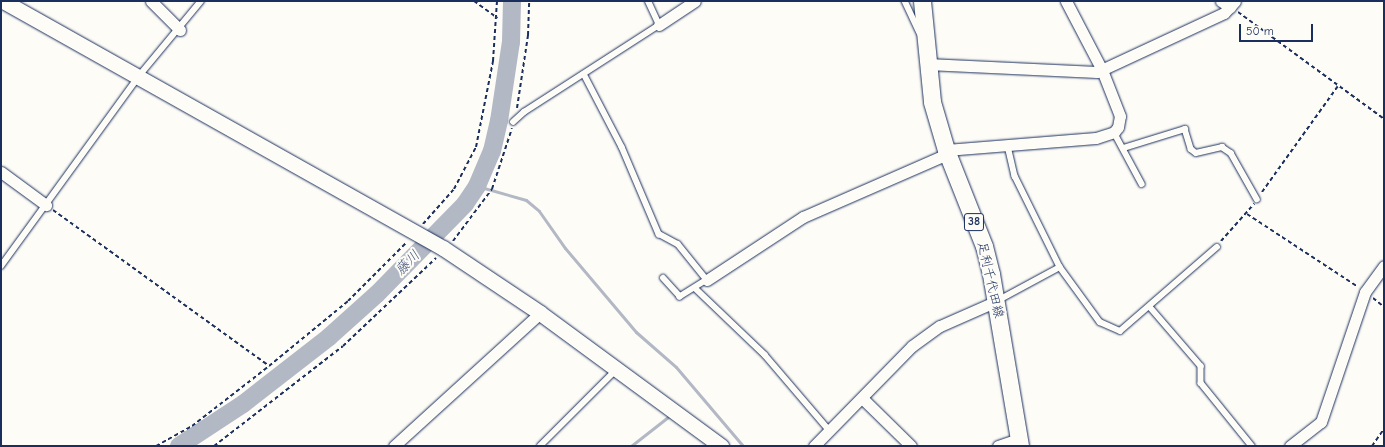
<!DOCTYPE html>
<meta charset="utf-8">
<style>
body{margin:0}
#map{position:relative;width:1385px;height:447px;overflow:hidden;background:#fdfcf7;font-family:"Comic Neue","Klee One",sans-serif}
div>[style]{position:absolute}
[style*='--x']{left:calc(var(--x)*1px);top:calc(var(--y)*1px);width:calc(var(--w)*1px);rotate:calc(var(--a)*1deg)}
.stream>*{height:3px;margin:-1.5px;padding:0 1.5px;transform-origin:1.5px;border-radius:1.5px;background:#b3b8c5}
.river>*{height:18px;margin:-9px;padding:0 9px;transform-origin:9px;border-radius:9px;background:#b3b8c5}
.path>*{height:2px;margin-top:-1px;transform-origin:0;background:repeating-linear-gradient(90deg,#1b2f5e 0 4px,transparent 0 7px)}
.roads{filter:drop-shadow(0 0 1px #1b2f5e) drop-shadow(0 0 1px #1b2f5e)}
.lane>*{height:5.5px;margin:-2.75px;padding:0 2.75px;transform-origin:2.75px;border-radius:2.75px;background:#fdfcf7}
.street>*{height:11px;margin:-5.5px;padding:0 5.5px;transform-origin:5.5px;border-radius:5.5px;background:#fdfcf7}
.secondary>*{height:15px;margin:-7.5px;padding:0 7.5px;transform-origin:7.5px;border-radius:7.5px;background:#fdfcf7}
.primary>*{height:17px;margin:-8.5px;padding:0 8.5px;transform-origin:8.5px;border-radius:8.5px;background:#fdfcf7}
span{translate:-50% -50%;white-space:nowrap;text-align:center;line-height:1.15;-webkit-text-stroke:4px #fdfcf7;paint-order:stroke}
.shield-label span{padding:1px 3px;background:#fdfcf7;border:1px solid;border-radius:3px;-webkit-text-stroke-width:0}
.shield-label{font-size:12px;color:#1b2f5e;font-weight:700}
.street-label{font-size:13px;color:#1b2f5e}
.water-label{font-size:14px;color:#49587d;font-style:italic}
.frame{position:absolute;inset:0;border:2px solid #1b2f5e;pointer-events:none}
.scale{position:absolute;left:1239px;top:24px;width:74px;height:18px;box-sizing:border-box;border:2px solid #1b2f5e;border-top:0;padding-left:5px;font-size:12px;line-height:14px;white-space:nowrap;color:#1b2f5e;-webkit-text-stroke:3px #fdfcf7;paint-order:stroke}
</style>
<div id="map">
<div class="stream">
<i style="--x:477;--y:186;--w:51;--a:15.9"></i>
<i style="--x:526;--y:200;--w:17;--a:40"></i>
<i style="--x:539;--y:211;--w:45;--a:54.9"></i>
<i style="--x:565;--y:248;--w:110;--a:49.8"></i>
<i style="--x:636;--y:332;--w:53;--a:41.2"></i>
<i style="--x:676;--y:367;--w:104;--a:49.7"></i>
<i style="--x:631;--y:446;--w:47;--a:-38.1"></i>
</div>
<div class="river">
<i style="--x:179;--y:446;--w:77;--a:-33.3"></i>
<i style="--x:243;--y:404;--w:109;--a:-37.9"></i>
<i style="--x:329;--y:337;--w:64;--a:-41.9"></i>
<i style="--x:377;--y:294;--w:126;--a:-45.6"></i>
<i style="--x:465;--y:204;--w:22;--a:-56"></i>
<i style="--x:477;--y:186;--w:38;--a:-67"></i>
<i style="--x:492;--y:151;--w:31;--a:-77"></i>
<i style="--x:499;--y:121;--w:80;--a:-81.4"></i>
<i style="--x:511;--y:42;--w:41;--a:-88.6"></i>
</div>
<div class="path">
<i style="--x:474;--y:1;--w:29;--a:36"></i>
<i style="--x:1238;--y:12;--w:181;--a:36.2"></i>
<i style="--x:517;--y:108;--w:74;--a:-81.4"></i>
<i style="--x:528;--y:35;--w:34;--a:-88"></i>
<i style="--x:1262;--y:192;--w:130;--a:-54.4"></i>
<i style="--x:53;--y:210;--w:266;--a:35.8"></i>
<i style="--x:1247;--y:214;--w:133;--a:33.3"></i>
<i style="--x:423;--y:224;--w:47;--a:-48.5"></i>
<i style="--x:454;--y:189;--w:47;--a:-62.4"></i>
<i style="--x:476;--y:147;--w:88;--a:-78.8"></i>
<i style="--x:493;--y:61;--w:60;--a:-86.2"></i>
<i style="--x:453;--y:241;--w:65;--a:-53.1"></i>
<i style="--x:492;--y:189;--w:64;--a:-71.8"></i>
<i style="--x:1221;--y:241;--w:50;--a:-48.3"></i>
<i style="--x:1373;--y:298;--w:14;--a:39"></i>
<i style="--x:156;--y:446;--w:41;--a:-29.1"></i>
<i style="--x:192;--y:426;--w:98;--a:-37.9"></i>
<i style="--x:269;--y:366;--w:102;--a:-39.4"></i>
<i style="--x:348;--y:301;--w:83;--a:-45"></i>
<i style="--x:214;--y:446;--w:163;--a:-37.8"></i>
<i style="--x:343;--y:346;--w:128;--a:-43.4"></i>
<i style="--x:1372;--y:446;--w:21;--a:-55"></i>
</div>
<div class="roads">
<div class="lane">
<i style="--x:905;--y:1;--w:35;--a:65"></i>
<i style="--x:584;--y:74;--w:82;--a:62.5"></i>
<i style="--x:622;--y:147;--w:95;--a:67"></i>
<i style="--x:659;--y:234;--w:21;--a:28"></i>
<i style="--x:678;--y:244;--w:46;--a:51.1"></i>
<i style="--x:707;--y:280;--w:32;--a:148"></i>
<i style="--x:680;--y:297;--w:25;--a:-132"></i>
<i style="--x:513;--y:122;--w:15;--a:-42"></i>
<i style="--x:524;--y:112;--w:161;--a:-32.8"></i>
<i style="--x:659;--y:25;--w:26;--a:-115"></i>
<i style="--x:1114;--y:132;--w:59;--a:61.7"></i>
<i style="--x:1008;--y:146;--w:31;--a:77"></i>
<i style="--x:1015;--y:176;--w:102;--a:63.7"></i>
<i style="--x:1124;--y:148;--w:64;--a:-17.3"></i>
<i style="--x:1185;--y:129;--w:21;--a:73"></i>
<i style="--x:1191;--y:149;--w:6;--a:39"></i>
<i style="--x:1196;--y:153;--w:27;--a:-13"></i>
<i style="--x:1222;--y:147;--w:11;--a:34"></i>
<i style="--x:1231;--y:153;--w:53;--a:60.5"></i>
<i style="--x:1;--y:266;--w:235;--a:-54"></i>
<i style="--x:139;--y:76;--w:97;--a:-50.4"></i>
<i style="--x:695;--y:288;--w:97;--a:43.7"></i>
<i style="--x:765;--y:355;--w:99;--a:49.5"></i>
<i style="--x:999;--y:300;--w:69;--a:-28.4"></i>
<i style="--x:1060;--y:267;--w:68;--a:54"></i>
<i style="--x:1100;--y:322;--w:22;--a:24"></i>
<i style="--x:1120;--y:331;--w:128;--a:-40.9"></i>
<i style="--x:1150;--y:307;--w:78;--a:49.2"></i>
<i style="--x:1201;--y:366;--w:17;--a:90"></i>
<i style="--x:1201;--y:383;--w:81;--a:51"></i>
<i style="--x:540;--y:446;--w:107;--a:-45"></i>
</div>
<div class="street">
<i style="--x:151;--y:1;--w:41;--a:45"></i>
<i style="--x:1221;--y:1;--w:11;--a:34"></i>
<i style="--x:659;--y:25;--w:43;--a:-33.7"></i>
<i style="--x:927;--y:64;--w:170;--a:2.7"></i>
<i style="--x:1097;--y:72;--w:140;--a:-24.9"></i>
<i style="--x:1224;--y:13;--w:16;--a:-47"></i>
<i style="--x:946;--y:150;--w:150;--a:-4.6"></i>
<i style="--x:1096;--y:138;--w:19;--a:-18"></i>
<i style="--x:1114;--y:132;--w:6;--a:-51"></i>
<i style="--x:1118;--y:127;--w:11;--a:-80"></i>
<i style="--x:1120;--y:116;--w:49;--a:-111.4"></i>
<i style="--x:1102;--y:70;--w:78;--a:-117.6"></i>
<i style="--x:1;--y:172;--w:56;--a:36.3"></i>
<i style="--x:707;--y:280;--w:115;--a:-33.3"></i>
<i style="--x:803;--y:217;--w:157;--a:-23.6"></i>
<i style="--x:863;--y:399;--w:67;--a:44.4"></i>
<i style="--x:394;--y:446;--w:197;--a:-42.3"></i>
<i style="--x:814;--y:446;--w:140;--a:-45.6"></i>
<i style="--x:912;--y:346;--w:34;--a:-36"></i>
<i style="--x:940;--y:326;--w:62;--a:-23.7"></i>
<i style="--x:998;--y:446;--w:21;--a:-19"></i>
<i style="--x:1290;--y:446;--w:39;--a:-38"></i>
<i style="--x:1321;--y:422;--w:137;--a:-71.3"></i>
<i style="--x:1365;--y:292;--w:32;--a:-54"></i>
</div>
<div class="secondary">
<i style="--x:3;--y:1;--w:505;--a:29.31"></i>
<i style="--x:443;--y:248;--w:117;--a:33.8"></i>
<i style="--x:540;--y:313;--w:225;--a:36.3"></i>
</div>
<div class="primary">
<i style="--x:922;--y:1;--w:101;--a:84.3"></i>
<i style="--x:932;--y:102;--w:50;--a:73.7"></i>
<i style="--x:946;--y:150;--w:103;--a:68.4"></i>
<i style="--x:984;--y:246;--w:29;--a:76"></i>
<i style="--x:991;--y:274;--w:174;--a:80.4"></i>
</div>
</div>
<div class="shield-label">
<span style="left:974px;top:222px">38</span>
</div>
<div class="street-label">
<span style="left:990px;top:280px;rotate:77deg">足利千代田線</span>
</div>
<div class="water-label">
<span style="left:408px;top:263px;rotate:-46deg">藤川</span>
</div>
<div class="frame"></div>
<div class="scale">50 m</div>
</div>
